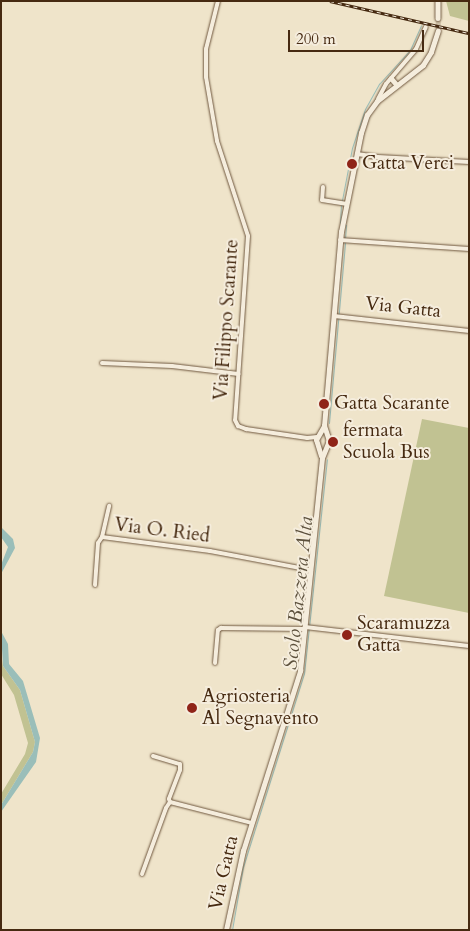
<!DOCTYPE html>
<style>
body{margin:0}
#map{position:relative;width:470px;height:931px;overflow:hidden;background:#efe4ca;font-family:Cardo,serif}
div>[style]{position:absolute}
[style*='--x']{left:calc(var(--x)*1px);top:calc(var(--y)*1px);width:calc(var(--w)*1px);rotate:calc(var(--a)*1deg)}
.green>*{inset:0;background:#c1c292}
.water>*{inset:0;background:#9abeb9}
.stream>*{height:1px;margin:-0.5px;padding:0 0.5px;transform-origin:0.5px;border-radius:0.5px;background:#9abeb9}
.tertiary-tunnel>*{height:4.5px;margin-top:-2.25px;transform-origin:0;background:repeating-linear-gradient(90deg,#cdbfa5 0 4.5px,transparent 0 6.5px)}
.roads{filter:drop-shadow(0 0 1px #70583f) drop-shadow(0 0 1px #70583f)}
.minor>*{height:4px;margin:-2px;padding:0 2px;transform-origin:2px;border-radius:2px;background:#f5eddd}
.tertiary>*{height:4.5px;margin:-2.25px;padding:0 2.25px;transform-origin:2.25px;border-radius:2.25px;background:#f5eddd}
.rail>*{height:3px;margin-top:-1.5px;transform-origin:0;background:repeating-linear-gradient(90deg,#f5eddd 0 4px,#462a11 0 8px);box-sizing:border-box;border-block:1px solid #462a11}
.dots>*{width:14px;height:14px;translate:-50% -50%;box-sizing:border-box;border:2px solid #f5eddd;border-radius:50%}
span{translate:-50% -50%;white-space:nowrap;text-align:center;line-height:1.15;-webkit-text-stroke:4px #f5eddd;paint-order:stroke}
.poi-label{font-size:19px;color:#462a11}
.left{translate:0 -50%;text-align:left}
.street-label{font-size:19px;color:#462a11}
.water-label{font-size:20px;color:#5b4f3b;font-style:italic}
.frame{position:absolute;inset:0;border:2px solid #462a11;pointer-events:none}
.scale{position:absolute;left:288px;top:30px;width:136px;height:22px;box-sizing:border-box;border:2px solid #462a11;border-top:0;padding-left:6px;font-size:15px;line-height:18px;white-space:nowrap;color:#462a11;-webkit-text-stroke:4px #f5eddd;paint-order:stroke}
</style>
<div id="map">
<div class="green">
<i style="clip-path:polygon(446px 1px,469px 1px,469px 21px,450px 16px)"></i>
<i style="clip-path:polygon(422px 419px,469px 428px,469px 613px,384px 596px)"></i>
<i style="clip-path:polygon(1px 652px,3px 666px,20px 690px,35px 742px,33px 752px,1px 805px,1px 794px,25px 754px,28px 743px,14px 695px,1px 674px)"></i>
</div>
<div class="water">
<i style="clip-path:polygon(1px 527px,13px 539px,15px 548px,1px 574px,1px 565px,8px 547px,1px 537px)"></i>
<i style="clip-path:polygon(1px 631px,8px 644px,9px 664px,23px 681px,40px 738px,36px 762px,1px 812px,1px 805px,33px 752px,35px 742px,20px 690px,3px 666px)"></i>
</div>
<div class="stream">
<i style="--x:342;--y:200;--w:53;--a:-79.1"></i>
<i style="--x:352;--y:148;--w:41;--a:-71.6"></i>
<i style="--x:365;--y:109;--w:29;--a:-61"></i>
<i style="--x:379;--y:84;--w:46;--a:-47.6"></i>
<i style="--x:410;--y:50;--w:27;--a:-66"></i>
<i style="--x:340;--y:223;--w:18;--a:-87"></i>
<i style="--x:344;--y:224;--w:2;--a:27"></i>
<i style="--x:346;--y:225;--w:13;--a:94"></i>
<i style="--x:329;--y:423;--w:182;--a:-84.9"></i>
<i style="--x:232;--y:930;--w:64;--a:-80.1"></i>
<i style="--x:243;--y:867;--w:202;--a:-72.5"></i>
<i style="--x:304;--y:674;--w:216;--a:-83.9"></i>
</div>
<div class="tertiary-tunnel">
<i style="--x:438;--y:31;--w:13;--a:-90"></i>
</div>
<div class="roads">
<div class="minor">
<i style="--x:218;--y:1;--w:49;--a:104"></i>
<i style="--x:206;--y:49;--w:28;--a:90"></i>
<i style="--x:206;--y:77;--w:65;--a:80.2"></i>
<i style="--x:217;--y:141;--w:100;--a:71.9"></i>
<i style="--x:248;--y:236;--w:184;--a:94"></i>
<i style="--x:235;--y:420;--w:7;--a:63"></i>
<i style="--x:238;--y:426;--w:9;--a:21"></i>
<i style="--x:246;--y:429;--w:62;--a:8.4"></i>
<i style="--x:307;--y:438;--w:10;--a:-6"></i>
<i style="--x:378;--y:99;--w:17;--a:-62"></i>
<i style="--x:386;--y:84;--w:46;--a:-49.4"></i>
<i style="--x:416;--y:49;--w:24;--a:-66"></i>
<i style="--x:357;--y:154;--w:21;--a:8"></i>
<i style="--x:378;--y:157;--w:91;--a:3.1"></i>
<i style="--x:323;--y:187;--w:13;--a:94"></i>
<i style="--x:322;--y:200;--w:24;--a:9"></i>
<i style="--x:340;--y:240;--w:129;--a:4"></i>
<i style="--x:334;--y:316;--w:136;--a:6.3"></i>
<i style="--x:102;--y:363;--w:70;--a:2.5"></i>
<i style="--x:172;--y:366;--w:67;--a:6.8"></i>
<i style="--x:102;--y:537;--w:109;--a:7.4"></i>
<i style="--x:210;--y:551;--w:103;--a:10.7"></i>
<i style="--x:95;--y:585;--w:42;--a:-85.9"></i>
<i style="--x:98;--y:543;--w:7;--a:-56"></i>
<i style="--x:102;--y:537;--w:32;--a:-77"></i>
<i style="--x:305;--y:627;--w:165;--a:6.6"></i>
<i style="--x:215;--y:663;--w:33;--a:-85"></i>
<i style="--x:218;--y:630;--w:4;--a:-34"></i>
<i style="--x:221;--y:628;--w:84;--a:0.7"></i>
<i style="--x:153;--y:756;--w:28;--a:17"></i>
<i style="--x:180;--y:764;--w:6;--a:90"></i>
<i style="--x:180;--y:770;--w:31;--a:111"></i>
<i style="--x:169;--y:799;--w:3;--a:72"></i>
<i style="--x:142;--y:874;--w:70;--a:-70"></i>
<i style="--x:166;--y:808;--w:7;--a:-56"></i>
<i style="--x:170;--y:802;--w:85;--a:14.4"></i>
</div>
<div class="tertiary">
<i style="--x:438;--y:1;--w:17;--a:90"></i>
<i style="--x:391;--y:78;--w:9;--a:49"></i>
<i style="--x:321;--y:456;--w:17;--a:-107"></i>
<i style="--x:316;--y:440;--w:16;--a:-60"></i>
<i style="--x:324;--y:426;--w:195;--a:-85"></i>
<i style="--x:341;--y:232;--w:101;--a:-78.6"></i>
<i style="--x:361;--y:133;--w:19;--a:-72"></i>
<i style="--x:367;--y:115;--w:17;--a:-54"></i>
<i style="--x:377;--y:101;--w:58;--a:-38"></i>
<i style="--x:423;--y:65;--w:15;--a:-58"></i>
<i style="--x:431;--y:52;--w:22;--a:-72"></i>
<i style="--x:226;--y:930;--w:81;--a:-77.9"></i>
<i style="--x:243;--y:851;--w:189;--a:-72.4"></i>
<i style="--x:300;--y:671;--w:214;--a:-84.1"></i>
<i style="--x:322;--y:458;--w:18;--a:-68"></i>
<i style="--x:329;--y:441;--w:16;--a:-108"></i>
</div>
</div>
<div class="rail">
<i style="--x:330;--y:1;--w:143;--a:13"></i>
</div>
<div class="dots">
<i style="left:352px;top:164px;background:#8f2418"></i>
<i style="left:324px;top:404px;background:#8f2418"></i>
<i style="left:333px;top:442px;background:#8f2418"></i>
<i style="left:347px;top:635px;background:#8f2418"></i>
<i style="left:192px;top:708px;background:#8f2418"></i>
</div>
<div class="poi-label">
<span class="left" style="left:362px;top:164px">Gatta Verci</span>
<span class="left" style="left:334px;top:404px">Gatta Scarante</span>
<span class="left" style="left:343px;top:442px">fermata<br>Scuola Bus</span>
<span class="left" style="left:357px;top:635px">Scaramuzza<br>Gatta</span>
<span class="left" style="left:202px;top:708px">Agriosteria<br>Al Segnavento</span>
</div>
<div class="street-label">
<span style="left:403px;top:308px;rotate:6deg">Via Gatta</span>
<span style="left:227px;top:320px;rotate:-86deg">Via Filippo Scarante</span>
<span style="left:162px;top:531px;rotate:7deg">Via O. Ried</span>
<span style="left:224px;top:873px;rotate:-77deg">Via Gatta</span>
</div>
<div class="water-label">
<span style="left:298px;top:593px;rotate:-84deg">Scolo Bazzera Alta</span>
</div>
<div class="frame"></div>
<div class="scale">200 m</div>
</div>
